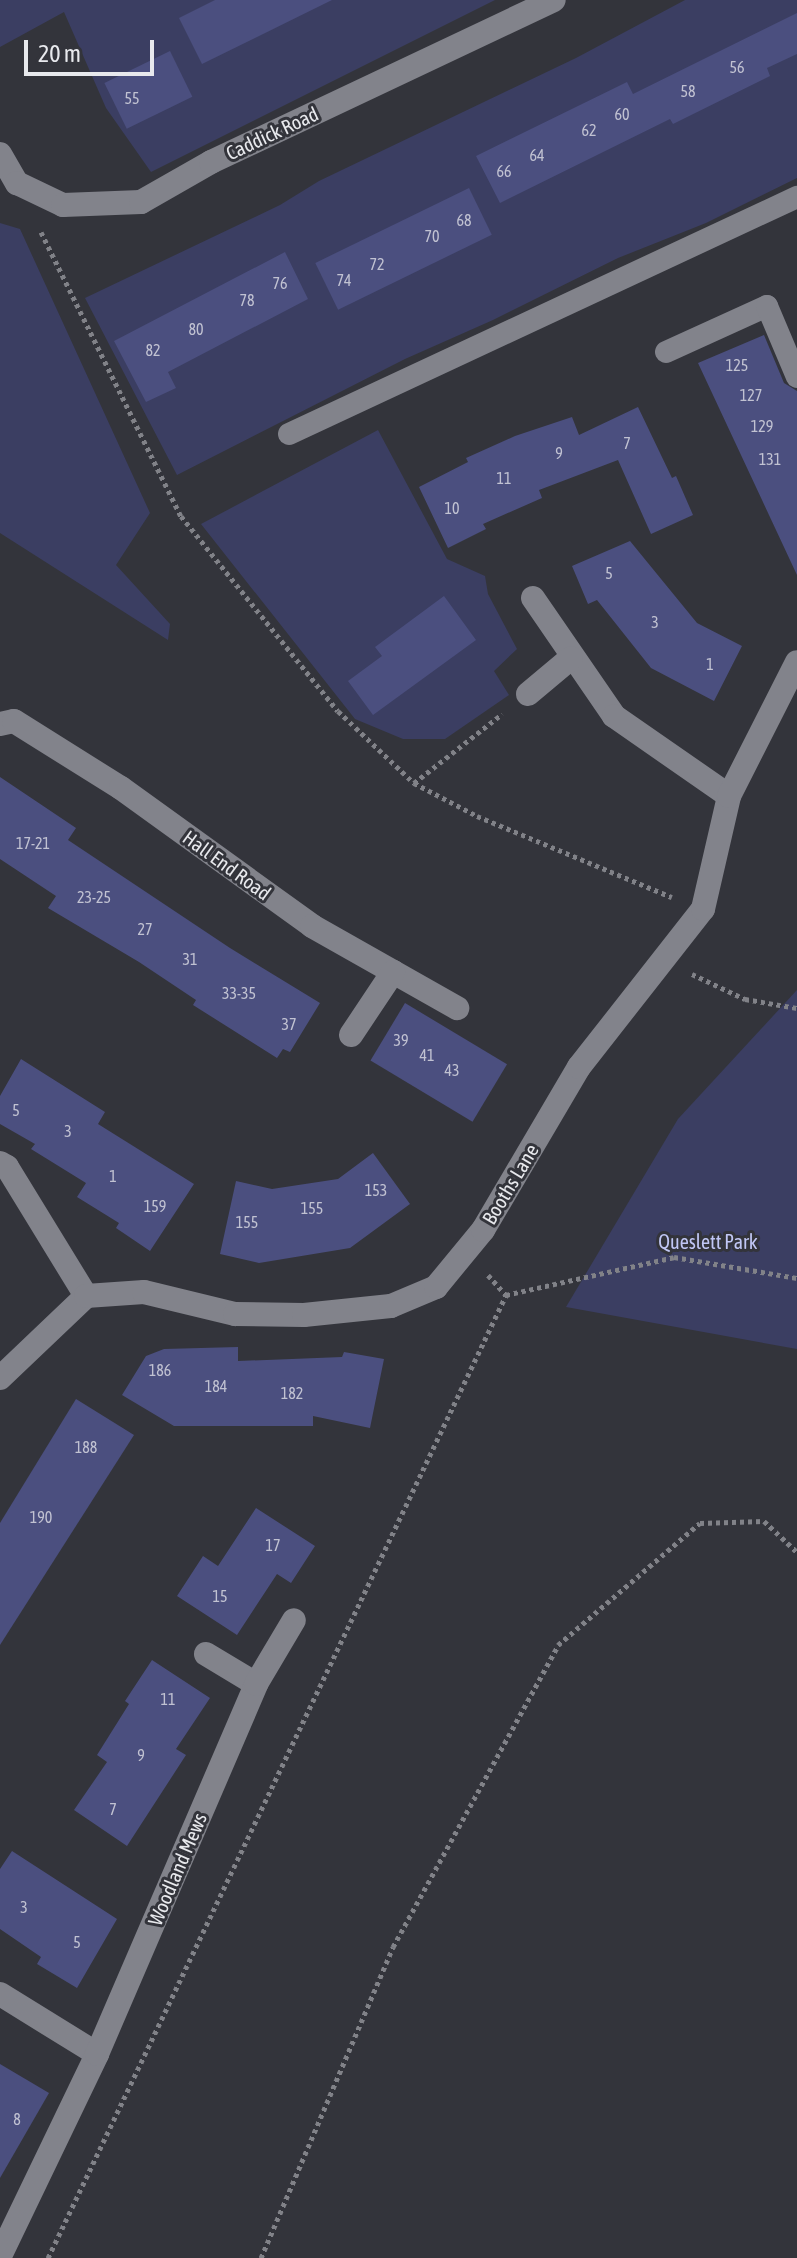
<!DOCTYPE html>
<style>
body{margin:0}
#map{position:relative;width:797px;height:2258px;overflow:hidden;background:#33343b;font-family:"Asap Condensed",sans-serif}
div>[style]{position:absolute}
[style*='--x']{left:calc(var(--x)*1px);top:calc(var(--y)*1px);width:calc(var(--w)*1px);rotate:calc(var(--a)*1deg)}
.green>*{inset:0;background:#3b3e62}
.building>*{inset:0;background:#4b4f7f;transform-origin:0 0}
.path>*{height:5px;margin-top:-2.5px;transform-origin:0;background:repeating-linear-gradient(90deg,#818288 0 4px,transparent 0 8px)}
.lane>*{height:22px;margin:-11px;padding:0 11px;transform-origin:11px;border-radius:11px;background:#82838b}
.street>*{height:24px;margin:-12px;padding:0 12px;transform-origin:12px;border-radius:12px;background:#82838b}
span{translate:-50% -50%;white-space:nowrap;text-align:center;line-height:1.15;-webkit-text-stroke:6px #33343b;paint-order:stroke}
.number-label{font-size:16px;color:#c1c2d2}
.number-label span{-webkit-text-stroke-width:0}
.street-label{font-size:20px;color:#e8e9ed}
.park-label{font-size:20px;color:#c1c7f5}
.scale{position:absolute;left:24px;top:40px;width:130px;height:36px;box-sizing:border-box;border:4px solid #e8e9ed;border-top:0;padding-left:10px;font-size:24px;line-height:28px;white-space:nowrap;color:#e8e9ed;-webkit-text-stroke:6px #33343b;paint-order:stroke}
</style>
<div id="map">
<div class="green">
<i style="clip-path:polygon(0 0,495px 0,151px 172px,106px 108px,64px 12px,0 47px)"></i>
<i style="clip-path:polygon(685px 0,797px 0,797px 178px,706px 223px,618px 258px,493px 320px,405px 359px,177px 475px,85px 298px,280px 205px,319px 181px,576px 58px)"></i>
<i style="clip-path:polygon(0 223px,20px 229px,150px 513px,116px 565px,170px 624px,168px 640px,0 533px)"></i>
<i style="clip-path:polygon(378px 430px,447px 559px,485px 576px,488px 594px,517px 649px,494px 671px,509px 695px,445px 739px,403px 739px,355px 719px,201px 524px)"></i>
<i style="clip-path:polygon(797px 990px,797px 1349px,566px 1307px,678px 1119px)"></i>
</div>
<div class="building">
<i style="clip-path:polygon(215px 0,332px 0,202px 64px,179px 18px)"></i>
<i style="clip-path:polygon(797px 13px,797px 54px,767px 68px,770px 76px,673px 124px,670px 119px,500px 203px,476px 156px,627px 82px,633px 94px)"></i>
<i style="left:170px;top:51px;width:51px;height:73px;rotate:64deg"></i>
<i style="left:469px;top:188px;width:52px;height:171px;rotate:64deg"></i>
<i style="clip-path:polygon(285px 252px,308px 299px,168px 372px,176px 388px,146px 402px,114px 341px)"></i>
<i style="clip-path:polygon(764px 335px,784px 383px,797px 391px,797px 575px,698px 363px)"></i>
<i style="clip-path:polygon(638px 407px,672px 478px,676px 476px,693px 515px,651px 534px,618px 460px,539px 490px,542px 498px,483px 524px,486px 529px,448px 548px,419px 487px,468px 462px,466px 458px,515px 436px,572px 417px,579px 435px)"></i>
<i style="clip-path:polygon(630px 541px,697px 623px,742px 646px,714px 701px,651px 668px,597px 600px,588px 604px,572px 566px)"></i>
<i style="clip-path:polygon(444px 596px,476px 640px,373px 715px,348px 681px,382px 656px,375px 647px)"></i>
<i style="clip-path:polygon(0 777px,76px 828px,68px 840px,230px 948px,320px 1003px,290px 1052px,283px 1049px,277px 1058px,193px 1005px,196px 1000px,139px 962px,48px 908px,56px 896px,0 859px)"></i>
<i style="left:405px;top:1003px;width:119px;height:67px;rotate:31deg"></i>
<i style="clip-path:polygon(21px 1059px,105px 1112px,98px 1124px,194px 1184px,150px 1251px,116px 1228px,119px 1223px,77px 1197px,86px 1183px,31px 1149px,35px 1144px,0 1124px,0 1096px)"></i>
<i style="clip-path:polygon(373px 1153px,410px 1204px,350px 1248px,259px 1263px,220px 1254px,236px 1181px,272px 1189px,338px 1179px)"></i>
<i style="clip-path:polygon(238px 1347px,238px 1361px,342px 1357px,344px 1352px,384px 1359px,370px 1428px,313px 1416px,313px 1426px,174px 1426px,122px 1395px,146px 1356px,164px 1349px)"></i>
<i style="clip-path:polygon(76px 1399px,134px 1435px,0 1645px,0 1523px)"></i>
<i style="clip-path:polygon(256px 1508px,315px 1546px,291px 1583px,277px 1574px,237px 1635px,177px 1596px,203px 1556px,218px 1566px)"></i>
<i style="clip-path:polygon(152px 1660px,210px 1698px,176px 1749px,186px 1755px,127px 1846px,74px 1810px,107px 1762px,97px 1755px,129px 1704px,125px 1701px)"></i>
<i style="clip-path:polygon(12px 1851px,117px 1919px,77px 1988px,37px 1964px,41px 1957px,0 1929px,0 1869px)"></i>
<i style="clip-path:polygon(0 2064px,49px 2093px,0 2178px)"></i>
</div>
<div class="path">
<i style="--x:41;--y:232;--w:317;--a:63.8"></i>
<i style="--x:181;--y:516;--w:250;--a:51.2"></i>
<i style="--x:338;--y:711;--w:105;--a:43.5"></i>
<i style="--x:414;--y:783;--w:71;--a:27.6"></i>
<i style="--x:477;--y:816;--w:211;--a:22.6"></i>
<i style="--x:414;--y:783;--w:112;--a:-38.1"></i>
<i style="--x:692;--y:974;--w:59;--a:25.3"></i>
<i style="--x:745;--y:999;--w:53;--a:9.8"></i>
<i style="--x:488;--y:1275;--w:27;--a:48"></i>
<i style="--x:48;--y:2258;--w:1066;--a:-64.56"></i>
<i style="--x:506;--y:1295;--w:172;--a:-12.7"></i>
<i style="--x:674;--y:1257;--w:125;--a:9.7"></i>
<i style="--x:261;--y:2258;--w:338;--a:-67"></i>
<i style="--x:393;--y:1947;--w:344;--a:-61.3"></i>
<i style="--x:558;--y:1645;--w:187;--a:-40.7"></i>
<i style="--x:700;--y:1523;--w:64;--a:-1.8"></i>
<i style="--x:764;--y:1521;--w:45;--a:43.2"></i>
</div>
<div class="lane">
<i style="--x:666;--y:352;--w:111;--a:-24.5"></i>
<i style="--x:767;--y:306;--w:77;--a:67.1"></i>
<i style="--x:289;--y:434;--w:561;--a:-25.01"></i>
</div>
<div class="street">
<i style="--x:0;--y:154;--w:34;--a:60"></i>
<i style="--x:17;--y:183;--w:51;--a:25.6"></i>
<i style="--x:63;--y:205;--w:78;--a:-2.2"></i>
<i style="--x:141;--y:202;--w:81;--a:-29.7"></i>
<i style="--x:211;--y:162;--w:379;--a:-25.3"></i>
<i style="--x:533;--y:598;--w:143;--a:55.5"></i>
<i style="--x:614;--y:716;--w:140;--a:34.8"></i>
<i style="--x:528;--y:694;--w:56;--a:-39.9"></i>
<i style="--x:0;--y:724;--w:14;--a:-12"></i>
<i style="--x:14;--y:721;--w:126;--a:32.1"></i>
<i style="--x:121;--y:788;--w:236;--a:35.8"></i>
<i style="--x:312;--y:926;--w:167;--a:29.5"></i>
<i style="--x:351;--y:1035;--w:76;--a:-56.3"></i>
<i style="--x:0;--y:1163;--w:8;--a:30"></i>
<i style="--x:7;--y:1167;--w:151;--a:58.5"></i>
<i style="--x:0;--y:1378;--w:119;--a:-43.6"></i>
<i style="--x:86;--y:1296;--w:58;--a:-3.9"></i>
<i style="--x:144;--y:1292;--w:94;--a:13.6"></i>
<i style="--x:235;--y:1314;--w:69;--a:0.8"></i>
<i style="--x:304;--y:1315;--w:87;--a:-5.9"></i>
<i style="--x:391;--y:1306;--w:49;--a:-22.9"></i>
<i style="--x:436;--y:1287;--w:74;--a:-50.5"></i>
<i style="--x:483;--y:1230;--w:189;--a:-59.5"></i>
<i style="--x:579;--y:1067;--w:201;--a:-51.9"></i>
<i style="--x:703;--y:909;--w:116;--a:-77"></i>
<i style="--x:729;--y:796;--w:150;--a:-63.1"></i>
<i style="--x:206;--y:1654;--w:58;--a:31"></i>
<i style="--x:0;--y:1994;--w:114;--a:31.7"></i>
<i style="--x:0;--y:2256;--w:224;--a:-64.3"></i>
<i style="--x:97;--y:2054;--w:403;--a:-66.7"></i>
<i style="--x:256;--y:1684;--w:74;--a:-59.3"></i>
</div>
<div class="number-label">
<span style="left:737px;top:67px">56</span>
<span style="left:688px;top:91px">58</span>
<span style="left:132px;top:98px">55</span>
<span style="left:622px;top:114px">60</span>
<span style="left:589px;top:130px">62</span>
<span style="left:537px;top:155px">64</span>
<span style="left:504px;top:171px">66</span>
<span style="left:464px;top:220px">68</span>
<span style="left:432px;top:236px">70</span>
<span style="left:377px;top:264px">72</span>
<span style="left:344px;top:280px">74</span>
<span style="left:280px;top:283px">76</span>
<span style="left:247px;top:300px">78</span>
<span style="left:196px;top:329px">80</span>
<span style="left:153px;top:350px">82</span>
<span style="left:737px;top:365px">125</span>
<span style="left:751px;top:395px">127</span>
<span style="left:762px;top:426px">129</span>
<span style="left:627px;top:443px">7</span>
<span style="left:559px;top:453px">9</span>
<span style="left:770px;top:459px">131</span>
<span style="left:504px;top:478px">11</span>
<span style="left:452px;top:508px">10</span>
<span style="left:609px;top:573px">5</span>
<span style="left:655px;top:622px">3</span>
<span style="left:710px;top:664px">1</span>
<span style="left:33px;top:843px">17-21</span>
<span style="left:94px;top:897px">23-25</span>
<span style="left:145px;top:929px">27</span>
<span style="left:190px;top:959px">31</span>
<span style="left:239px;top:993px">33-35</span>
<span style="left:289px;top:1024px">37</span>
<span style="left:401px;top:1040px">39</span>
<span style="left:427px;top:1055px">41</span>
<span style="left:452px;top:1070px">43</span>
<span style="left:16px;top:1110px">5</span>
<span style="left:68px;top:1131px">3</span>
<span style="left:113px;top:1176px">1</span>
<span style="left:376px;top:1190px">153</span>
<span style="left:155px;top:1206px">159</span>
<span style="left:312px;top:1208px">155</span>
<span style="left:247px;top:1222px">155</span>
<span style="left:160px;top:1370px">186</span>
<span style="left:216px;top:1386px">184</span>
<span style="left:292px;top:1393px">182</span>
<span style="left:86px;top:1447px">188</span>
<span style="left:41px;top:1517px">190</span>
<span style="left:273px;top:1545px">17</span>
<span style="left:220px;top:1596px">15</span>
<span style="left:168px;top:1699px">11</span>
<span style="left:141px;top:1755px">9</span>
<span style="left:113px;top:1809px">7</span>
<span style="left:24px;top:1907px">3</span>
<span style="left:77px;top:1942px">5</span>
<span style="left:17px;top:2119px">8</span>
</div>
<div class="street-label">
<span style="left:272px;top:133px;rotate:-25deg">Caddick Road</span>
<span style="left:227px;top:865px;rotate:36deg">Hall End Road</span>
<span style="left:510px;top:1184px;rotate:-59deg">Booths Lane</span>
<span style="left:177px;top:1869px;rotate:-67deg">Woodland Mews</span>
</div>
<div class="park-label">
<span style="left:708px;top:1241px">Queslett Park</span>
</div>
<div class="scale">20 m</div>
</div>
